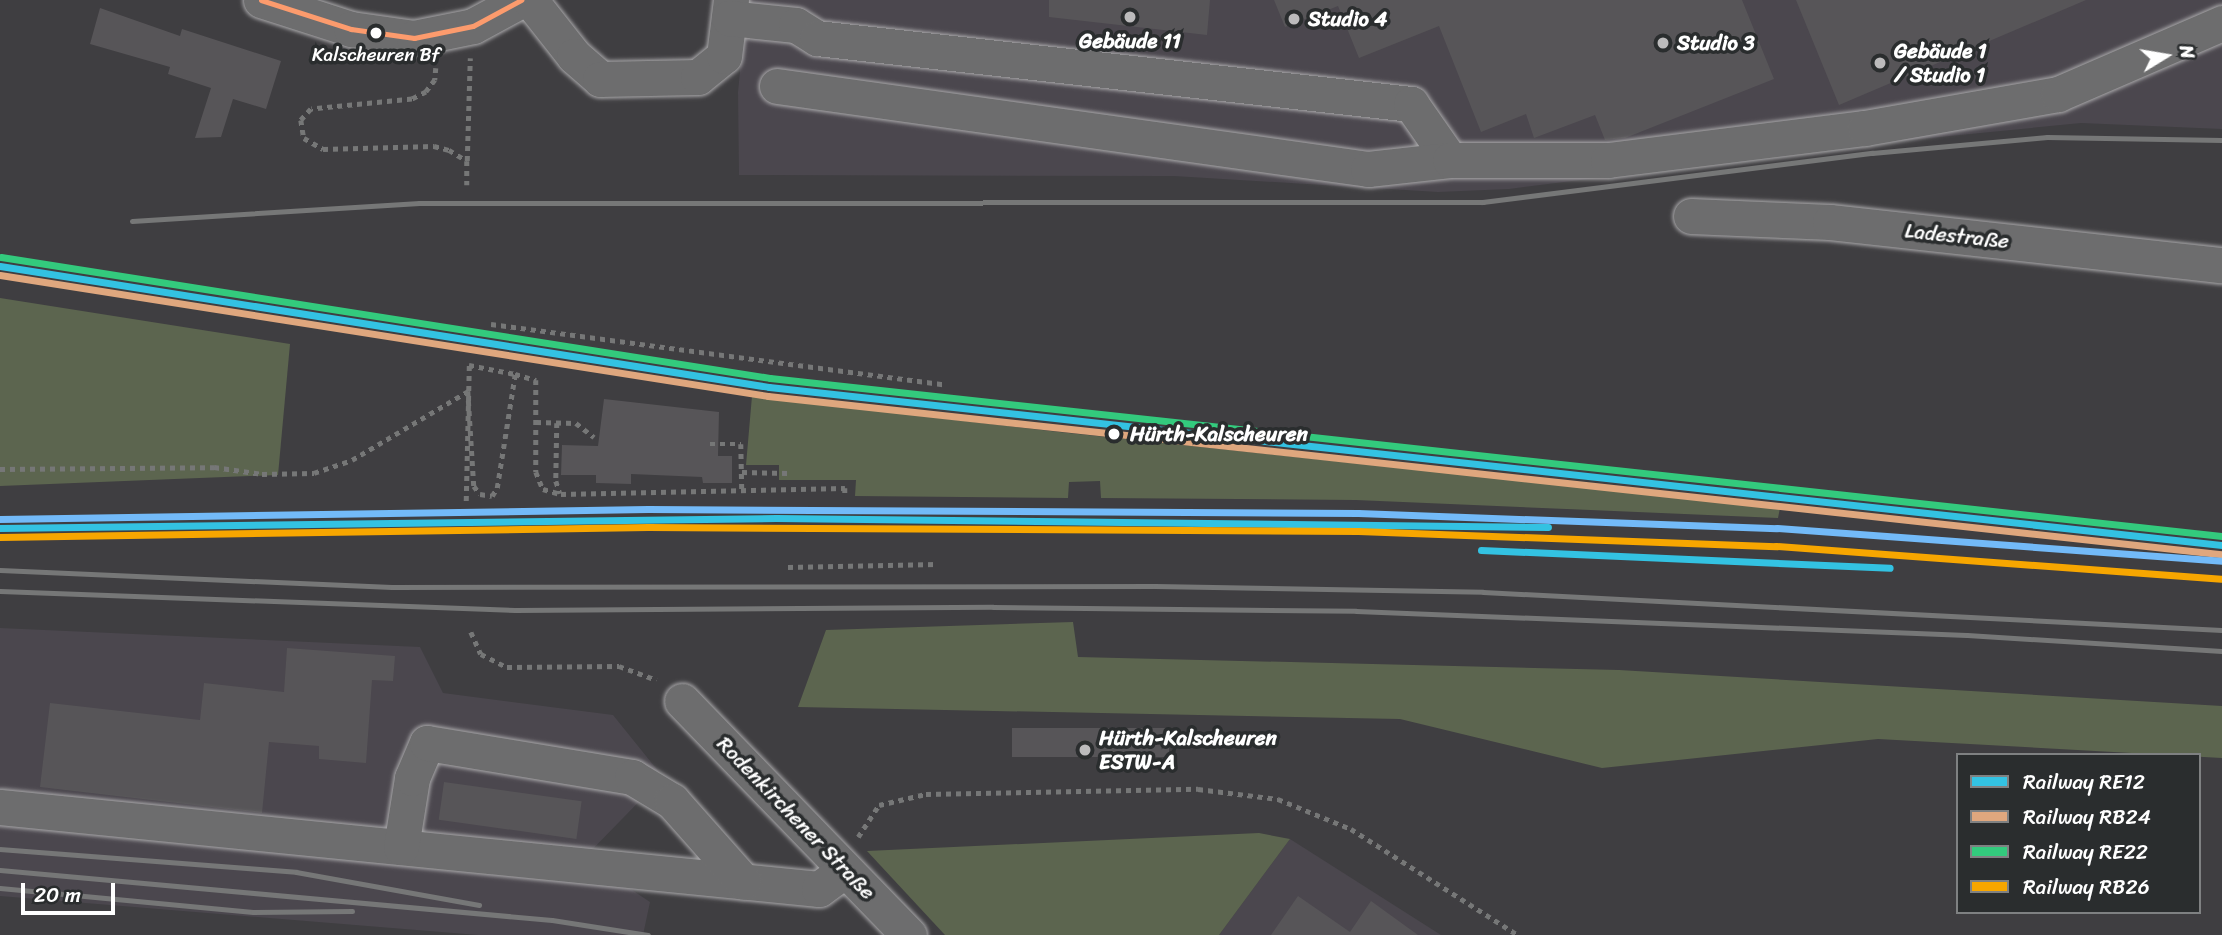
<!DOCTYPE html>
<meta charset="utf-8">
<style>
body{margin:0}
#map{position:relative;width:2222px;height:935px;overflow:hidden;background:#3f3e41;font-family:Sriracha,sans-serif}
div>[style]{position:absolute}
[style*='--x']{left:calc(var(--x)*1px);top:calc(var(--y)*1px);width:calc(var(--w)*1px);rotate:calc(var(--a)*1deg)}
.built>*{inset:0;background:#4b474e}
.green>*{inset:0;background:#5c654f}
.building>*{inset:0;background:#575558;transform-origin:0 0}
.path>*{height:4.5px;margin-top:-2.25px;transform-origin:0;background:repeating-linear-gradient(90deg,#767777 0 5px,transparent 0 10px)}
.roads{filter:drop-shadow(0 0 2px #a9a8aa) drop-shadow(0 0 2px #a9a8aa)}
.minor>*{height:35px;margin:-17.5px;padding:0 17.5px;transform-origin:17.5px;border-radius:17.5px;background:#6d6d6e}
.rail>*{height:5px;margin:-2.5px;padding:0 2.5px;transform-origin:2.5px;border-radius:2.5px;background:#767777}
.bus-1>*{height:5px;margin:-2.5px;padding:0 2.5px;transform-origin:2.5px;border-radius:2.5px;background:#fc9b6d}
.rail-1>*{height:7px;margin:-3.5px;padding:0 3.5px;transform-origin:3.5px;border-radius:3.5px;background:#33c2e2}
.rail-2>*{height:7px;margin:-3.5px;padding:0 3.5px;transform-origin:3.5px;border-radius:3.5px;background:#dfa77e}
.rail-3>*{height:7px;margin:-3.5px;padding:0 3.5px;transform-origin:3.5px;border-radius:3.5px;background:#33ca7d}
.rail-4>*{height:7px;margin:-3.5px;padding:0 3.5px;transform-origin:3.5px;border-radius:3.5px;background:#f7a600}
.rail-5>*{height:7px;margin:-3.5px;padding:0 3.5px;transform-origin:3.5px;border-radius:3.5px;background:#73baf8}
.dots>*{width:19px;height:19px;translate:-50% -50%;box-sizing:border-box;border:4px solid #2a2d2e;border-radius:50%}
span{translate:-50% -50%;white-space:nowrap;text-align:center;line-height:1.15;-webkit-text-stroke:7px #2a2d2e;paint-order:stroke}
.bus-label{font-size:19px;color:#fff}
.poi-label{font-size:21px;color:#fff;font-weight:700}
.left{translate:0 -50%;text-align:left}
.street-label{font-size:21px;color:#fff}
.stop-label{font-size:21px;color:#fff;font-weight:700}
.legend{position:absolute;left:1956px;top:753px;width:245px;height:161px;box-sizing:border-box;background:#2a2d2e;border:2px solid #7f8182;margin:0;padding:9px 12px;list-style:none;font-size:21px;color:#fff}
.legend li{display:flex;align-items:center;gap:14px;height:35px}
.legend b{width:35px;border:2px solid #7f8182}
.north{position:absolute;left:2131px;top:21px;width:70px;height:70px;-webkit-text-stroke:5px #2a2d2e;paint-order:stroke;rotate:79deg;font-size:19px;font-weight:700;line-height:28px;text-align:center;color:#fff}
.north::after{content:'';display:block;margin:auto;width:24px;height:32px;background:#fff;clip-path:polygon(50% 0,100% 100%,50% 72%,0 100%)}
.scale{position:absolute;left:21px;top:883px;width:94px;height:32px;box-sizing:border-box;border:4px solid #fff;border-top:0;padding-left:9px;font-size:21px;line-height:24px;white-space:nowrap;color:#fff;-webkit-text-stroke:5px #2a2d2e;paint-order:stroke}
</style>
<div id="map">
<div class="built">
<i style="clip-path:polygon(747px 0,2222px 0,2222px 129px,2081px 123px,1868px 144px,1509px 189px,1438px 192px,1174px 176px,739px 175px,738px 92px)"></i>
<i style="clip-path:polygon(0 628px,420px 647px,443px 693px,613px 715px,663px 777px,584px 858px,650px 902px,643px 935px,478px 935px,0 896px)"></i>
<i style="clip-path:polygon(1290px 839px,1441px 935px,1219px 935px)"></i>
</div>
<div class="green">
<i style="clip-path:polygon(0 298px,290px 344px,278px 475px,0 486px)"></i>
<i style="clip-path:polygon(752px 396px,1059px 432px,1780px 508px,1778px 518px,1356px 500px,1101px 498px,1100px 481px,1069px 482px,1068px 498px,855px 496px,856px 480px,779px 480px,779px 465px,746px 465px)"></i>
<i style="clip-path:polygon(1073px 622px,1078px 657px,1619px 670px,2222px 706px,2222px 758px,1878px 739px,1602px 768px,1400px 719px,798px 707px,826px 630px)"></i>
<i style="clip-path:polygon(1259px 833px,1290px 839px,1219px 935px,945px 935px,867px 851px)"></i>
</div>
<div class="building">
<i style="clip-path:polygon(1049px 0,1210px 0,1207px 35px,1049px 17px)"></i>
<i style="clip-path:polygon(1274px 0,1742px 0,1774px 79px,1625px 138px,1605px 140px,1595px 115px,1534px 138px,1526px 114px,1481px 132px,1439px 26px,1359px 58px,1338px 6px,1285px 27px)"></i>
<i style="clip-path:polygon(1796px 0,2086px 0,1839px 105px)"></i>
<i style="clip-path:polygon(100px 8px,180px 36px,182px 29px,281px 61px,266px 109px,233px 99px,221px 137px,195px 138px,211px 88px,168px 74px,170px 67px,90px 44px)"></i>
<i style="clip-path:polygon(604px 399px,719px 412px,718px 456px,732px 456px,732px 483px,703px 483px,702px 477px,631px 474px,631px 484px,596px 483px,596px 475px,561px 475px,562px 445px,598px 446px)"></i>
<i style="clip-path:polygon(287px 648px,395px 656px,393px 681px,372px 680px,366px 763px,319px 759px,319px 746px,269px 742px,262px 813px,40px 787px,50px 703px,200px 720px,204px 683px,284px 692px)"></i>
<i style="left:1012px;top:728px;width:157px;height:29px"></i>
<i style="left:444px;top:782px;width:139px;height:38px;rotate:8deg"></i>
<i style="clip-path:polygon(1298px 896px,1350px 932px,1371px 901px,1418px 935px,1271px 935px)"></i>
</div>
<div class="path">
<i style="--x:436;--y:68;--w:12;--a:95"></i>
<i style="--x:435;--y:80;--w:15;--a:127"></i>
<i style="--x:426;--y:92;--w:16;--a:153"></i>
<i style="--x:412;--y:99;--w:101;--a:174.3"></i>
<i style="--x:311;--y:109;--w:15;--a:132"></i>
<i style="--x:301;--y:120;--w:18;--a:81"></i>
<i style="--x:304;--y:138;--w:22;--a:30"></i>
<i style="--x:323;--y:149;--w:111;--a:-1.5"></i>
<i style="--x:434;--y:146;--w:16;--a:15"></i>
<i style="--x:449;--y:150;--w:21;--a:31"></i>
<i style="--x:467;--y:161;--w:24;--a:90"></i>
<i style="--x:467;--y:161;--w:103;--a:-88.3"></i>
<i style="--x:491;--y:324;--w:456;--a:7.6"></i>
<i style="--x:536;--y:422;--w:40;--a:1.4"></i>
<i style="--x:576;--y:423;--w:23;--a:38"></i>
<i style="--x:557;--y:423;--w:58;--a:91"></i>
<i style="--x:556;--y:481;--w:13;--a:72"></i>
<i style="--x:710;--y:444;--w:31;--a:0"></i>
<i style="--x:741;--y:444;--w:48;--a:88.8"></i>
<i style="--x:0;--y:469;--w:214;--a:-0.5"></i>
<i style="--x:214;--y:467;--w:49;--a:8.3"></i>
<i style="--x:262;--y:474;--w:52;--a:-1.1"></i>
<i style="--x:314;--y:473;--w:40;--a:-18.9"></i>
<i style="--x:352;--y:460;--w:135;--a:-30.7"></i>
<i style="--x:468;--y:391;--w:95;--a:86.4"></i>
<i style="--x:474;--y:486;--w:10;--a:53"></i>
<i style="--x:480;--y:494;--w:12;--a:9"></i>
<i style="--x:492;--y:496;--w:9;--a:-58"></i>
<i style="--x:497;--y:488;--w:115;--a:-81"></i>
<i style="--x:515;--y:374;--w:22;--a:16"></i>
<i style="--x:536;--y:380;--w:92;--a:90"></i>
<i style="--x:536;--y:472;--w:18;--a:68"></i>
<i style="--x:543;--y:489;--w:19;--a:16"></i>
<i style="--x:561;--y:494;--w:284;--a:-1.2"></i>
<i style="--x:845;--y:488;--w:8;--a:90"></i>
<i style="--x:742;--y:472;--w:46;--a:1.2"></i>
<i style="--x:466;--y:501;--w:136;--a:-88.7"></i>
<i style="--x:469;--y:365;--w:47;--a:11.1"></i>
<i style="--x:788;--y:567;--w:149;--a:-1.2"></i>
<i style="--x:471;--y:632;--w:24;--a:66"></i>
<i style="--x:481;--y:654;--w:29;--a:27"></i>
<i style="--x:507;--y:667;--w:112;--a:-0.5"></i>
<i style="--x:619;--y:666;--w:40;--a:20.2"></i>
<i style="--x:858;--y:837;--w:38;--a:-57"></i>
<i style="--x:879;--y:805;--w:48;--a:-13.2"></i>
<i style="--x:926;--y:794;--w:272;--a:-1.1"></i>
<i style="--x:1198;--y:789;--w:81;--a:7.1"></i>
<i style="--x:1278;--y:799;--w:79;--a:22.3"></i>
<i style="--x:1351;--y:829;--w:198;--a:32.4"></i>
</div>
<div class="roads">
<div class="minor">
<i style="--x:261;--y:0;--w:95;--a:17.9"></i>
<i style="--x:351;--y:29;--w:64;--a:8.1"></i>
<i style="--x:414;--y:38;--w:60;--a:-11.5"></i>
<i style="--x:473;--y:26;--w:55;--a:-28.4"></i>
<i style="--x:530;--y:0;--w:71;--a:51.8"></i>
<i style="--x:574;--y:56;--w:35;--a:41"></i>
<i style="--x:600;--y:79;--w:98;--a:-1.2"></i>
<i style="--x:698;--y:77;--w:33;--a:-39"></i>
<i style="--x:724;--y:56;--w:56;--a:-82.9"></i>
<i style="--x:729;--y:18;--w:67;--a:6"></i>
<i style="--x:796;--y:25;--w:25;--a:32"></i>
<i style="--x:817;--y:38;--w:598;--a:6.34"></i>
<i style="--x:1411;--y:104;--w:68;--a:55.1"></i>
<i style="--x:777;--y:86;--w:597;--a:7.99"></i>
<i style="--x:1368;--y:169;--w:82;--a:-6.3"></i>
<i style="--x:1450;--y:160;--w:158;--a:0"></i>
<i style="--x:1608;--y:160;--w:259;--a:-7.1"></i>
<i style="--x:1865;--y:128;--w:196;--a:-10"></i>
<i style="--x:2058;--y:94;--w:179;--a:-23.4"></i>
<i style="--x:1691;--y:216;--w:139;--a:2.5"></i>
<i style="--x:1830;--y:222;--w:394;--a:6.3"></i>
<i style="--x:682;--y:701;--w:326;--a:45.9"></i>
<i style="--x:0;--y:807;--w:823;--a:5.72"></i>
<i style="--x:819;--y:889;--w:32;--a:-36"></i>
<i style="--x:401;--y:847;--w:70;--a:-80.9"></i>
<i style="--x:412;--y:778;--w:38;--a:-67"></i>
<i style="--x:427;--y:743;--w:208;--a:9.4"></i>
<i style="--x:632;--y:777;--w:47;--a:31"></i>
<i style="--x:672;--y:801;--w:108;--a:48.4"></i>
</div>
</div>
<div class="rail">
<i style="--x:132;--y:221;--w:288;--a:-3.6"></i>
<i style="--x:419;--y:203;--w:1064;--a:-0.05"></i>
<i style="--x:1483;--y:202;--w:392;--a:-7.2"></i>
<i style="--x:1872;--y:153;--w:176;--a:-5.2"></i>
<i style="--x:2047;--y:137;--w:175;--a:1"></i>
<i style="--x:0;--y:570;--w:392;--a:2.5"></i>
<i style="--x:392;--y:587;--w:763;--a:-0.08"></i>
<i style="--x:1155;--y:586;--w:328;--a:1"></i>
<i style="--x:1483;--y:592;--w:740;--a:2.94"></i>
<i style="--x:0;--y:591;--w:515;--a:2.11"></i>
<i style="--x:515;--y:610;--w:478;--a:-0.4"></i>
<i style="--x:993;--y:607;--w:363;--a:0.6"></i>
<i style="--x:1356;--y:611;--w:611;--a:2.25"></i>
<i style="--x:1967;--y:635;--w:256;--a:3.6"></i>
<i style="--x:0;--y:849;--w:297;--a:4.4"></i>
<i style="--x:296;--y:872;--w:186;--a:10.2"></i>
<i style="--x:0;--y:870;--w:554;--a:5.18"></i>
<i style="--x:552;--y:920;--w:97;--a:8.9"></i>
<i style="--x:0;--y:888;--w:254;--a:5.4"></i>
<i style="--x:253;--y:912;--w:99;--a:-0.6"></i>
</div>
<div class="bus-1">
<i style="--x:261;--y:0;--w:95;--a:17.9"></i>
<i style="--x:351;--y:29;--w:64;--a:8.1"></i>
<i style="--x:414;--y:38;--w:60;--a:-11.5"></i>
<i style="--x:473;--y:26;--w:55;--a:-28.4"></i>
</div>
<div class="rail-1">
<i style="--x:0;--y:266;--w:778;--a:8.94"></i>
<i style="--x:769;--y:387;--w:1462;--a:6.21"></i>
<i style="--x:0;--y:528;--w:776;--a:-0.74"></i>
<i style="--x:776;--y:518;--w:772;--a:0.67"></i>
<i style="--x:1481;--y:550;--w:409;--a:2.5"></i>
</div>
<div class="rail-2">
<i style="--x:0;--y:275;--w:777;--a:8.95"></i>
<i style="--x:768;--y:396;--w:1462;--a:6.21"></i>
</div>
<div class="rail-3">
<i style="--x:1;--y:257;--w:778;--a:8.94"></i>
<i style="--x:770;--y:378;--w:1461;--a:6.21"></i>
</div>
<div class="rail-4">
<i style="--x:0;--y:537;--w:648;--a:-0.88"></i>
<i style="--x:648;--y:527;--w:710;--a:0.32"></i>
<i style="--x:1358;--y:531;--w:418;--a:2.1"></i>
<i style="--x:1776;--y:546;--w:446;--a:4.2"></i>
</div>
<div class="rail-5">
<i style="--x:0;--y:519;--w:648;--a:-0.88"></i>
<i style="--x:648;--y:509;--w:710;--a:0.32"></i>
<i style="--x:1358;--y:513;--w:419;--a:2.1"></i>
<i style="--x:1777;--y:528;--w:446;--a:4.2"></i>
</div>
<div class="dots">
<i style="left:1130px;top:17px;background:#bcbbbc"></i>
<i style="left:1294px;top:19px;background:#bcbbbc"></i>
<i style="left:376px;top:33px;background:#fff"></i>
<i style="left:1663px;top:43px;background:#bcbbbc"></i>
<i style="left:1880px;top:63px;background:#bcbbbc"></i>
<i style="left:1114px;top:434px;background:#fff"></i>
<i style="left:1085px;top:750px;background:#bcbbbc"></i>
</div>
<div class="bus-label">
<span style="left:376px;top:55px">Kalscheuren Bf</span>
</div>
<div class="poi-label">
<span class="left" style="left:1308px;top:19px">Studio 4</span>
<span style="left:1130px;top:41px">Gebäude 11</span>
<span class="left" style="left:1677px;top:43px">Studio 3</span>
<span class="left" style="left:1894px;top:63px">Gebäude 1<br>/ Studio 1</span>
<span class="left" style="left:1099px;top:750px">Hürth-Kalscheuren<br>ESTW-A</span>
</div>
<div class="street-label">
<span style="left:1957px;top:236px;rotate:6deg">Ladestraße</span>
<span style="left:796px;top:818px;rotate:46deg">Rodenkirchener Straße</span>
</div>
<div class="stop-label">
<span class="left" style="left:1130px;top:434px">Hürth-Kalscheuren</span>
</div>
<ul class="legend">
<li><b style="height:9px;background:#33c2e2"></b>Railway RE12</li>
<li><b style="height:9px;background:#dfa77e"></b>Railway RB24</li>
<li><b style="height:9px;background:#33ca7d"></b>Railway RE22</li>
<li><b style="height:9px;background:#f7a600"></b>Railway RB26</li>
</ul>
<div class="north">N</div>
<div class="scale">20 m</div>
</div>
